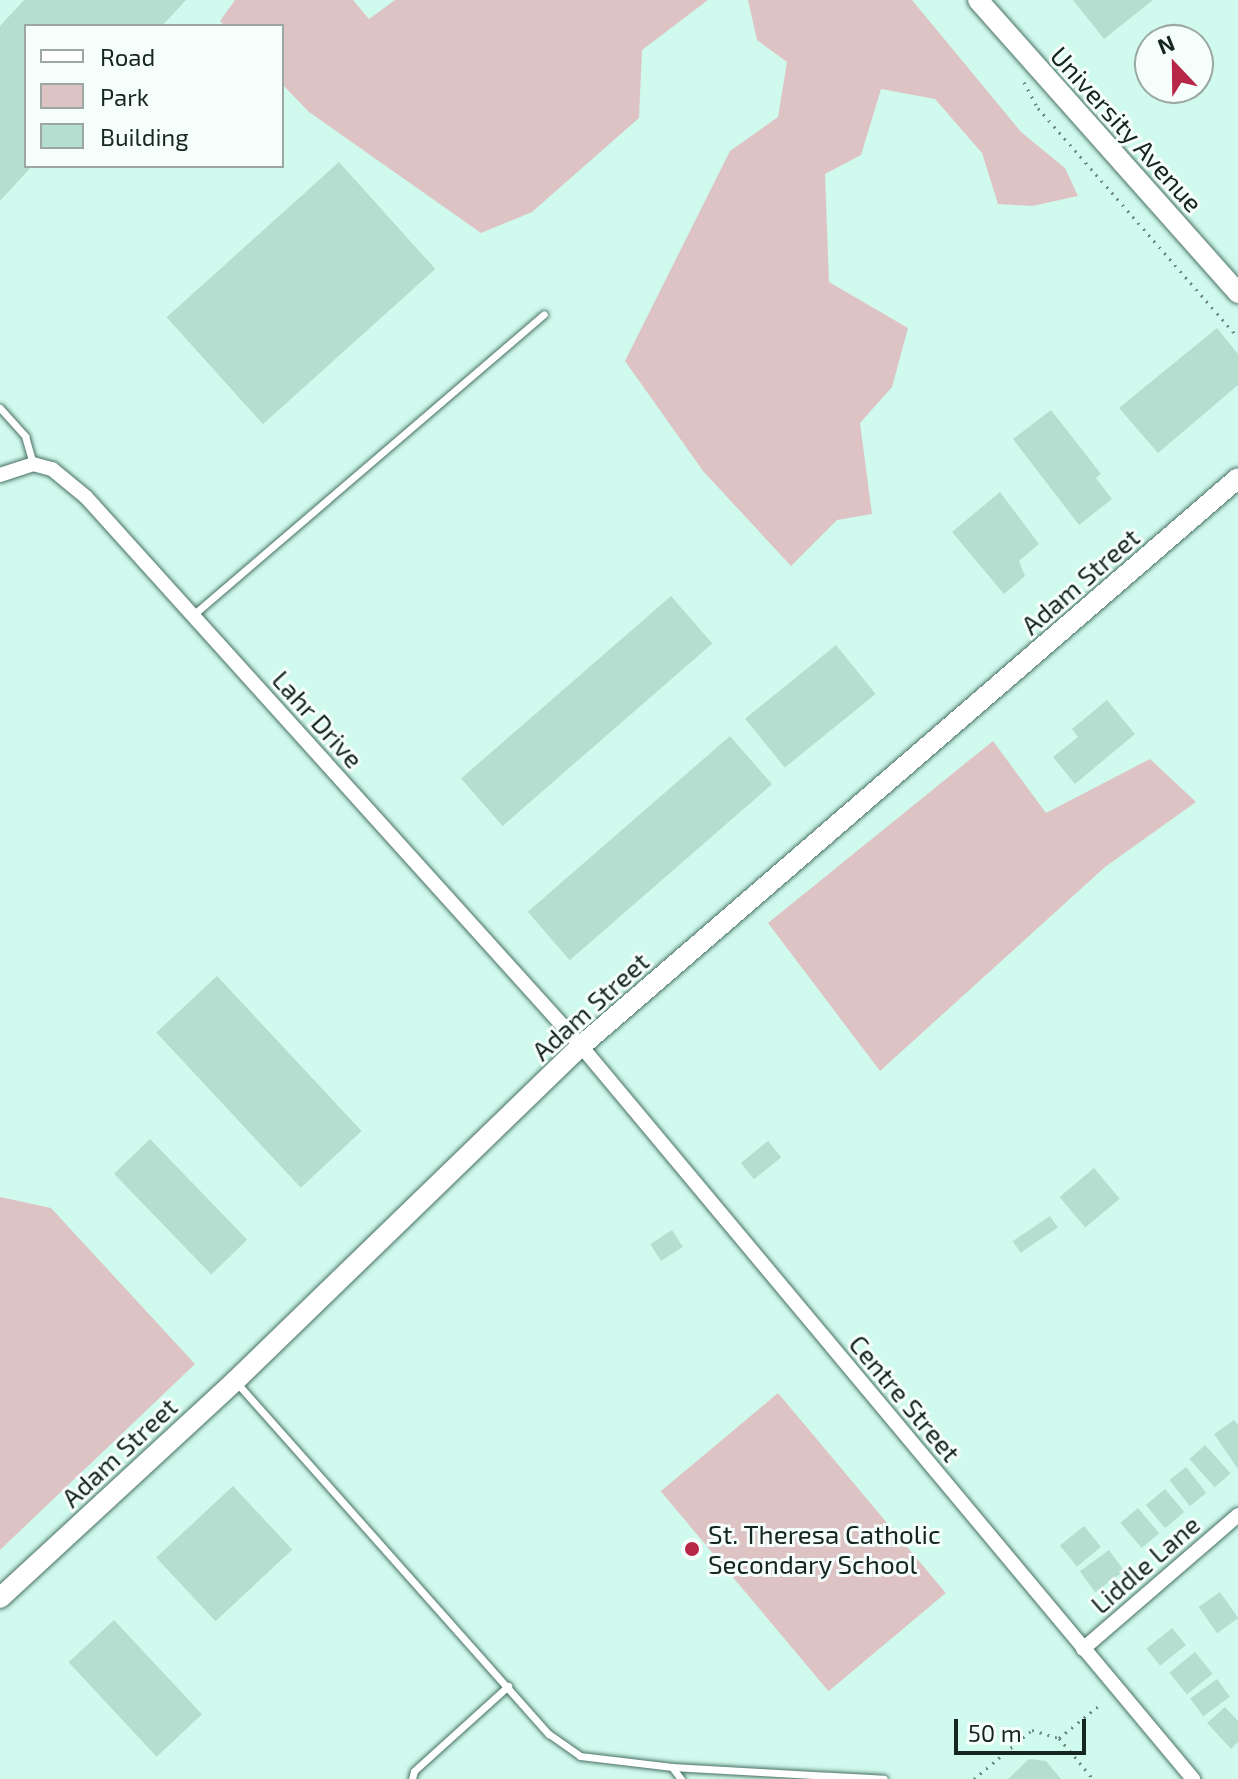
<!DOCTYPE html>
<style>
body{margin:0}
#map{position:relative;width:1238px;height:1779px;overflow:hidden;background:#d0faed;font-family:"Exo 2",sans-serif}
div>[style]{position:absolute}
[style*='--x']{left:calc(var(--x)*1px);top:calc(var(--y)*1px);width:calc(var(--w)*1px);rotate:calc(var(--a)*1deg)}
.green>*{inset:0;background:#dec3c4;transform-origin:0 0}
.building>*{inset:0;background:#b5ded1;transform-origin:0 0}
.path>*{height:3px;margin-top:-1.5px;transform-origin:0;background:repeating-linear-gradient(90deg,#6e8a82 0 2px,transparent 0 8px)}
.roads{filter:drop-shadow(0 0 2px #496f65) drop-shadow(0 0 2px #496f65)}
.lane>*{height:7px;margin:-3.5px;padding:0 3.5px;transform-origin:3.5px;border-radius:3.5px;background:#fff}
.street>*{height:14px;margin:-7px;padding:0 7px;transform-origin:7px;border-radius:7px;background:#fff}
.secondary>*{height:20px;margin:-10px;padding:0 10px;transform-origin:10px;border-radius:10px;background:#fff}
.dots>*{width:22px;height:22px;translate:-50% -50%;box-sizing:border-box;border:4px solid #f6fefc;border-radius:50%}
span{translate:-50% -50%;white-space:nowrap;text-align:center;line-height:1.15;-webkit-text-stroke:6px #f6fefc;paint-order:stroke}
.street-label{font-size:26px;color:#152520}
.poi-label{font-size:26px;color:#152520}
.left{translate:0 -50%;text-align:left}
.legend{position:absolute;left:24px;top:24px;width:260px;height:144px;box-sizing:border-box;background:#f6fefc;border:2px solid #9ca7a4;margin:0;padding:10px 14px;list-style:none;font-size:24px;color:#152520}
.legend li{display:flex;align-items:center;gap:16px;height:40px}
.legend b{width:40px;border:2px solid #9ca7a4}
.north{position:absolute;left:1134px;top:24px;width:80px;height:80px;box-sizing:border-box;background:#f6fefc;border:2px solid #9ca7a4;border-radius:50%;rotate:338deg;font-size:22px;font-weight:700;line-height:32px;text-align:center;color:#152520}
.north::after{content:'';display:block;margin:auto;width:28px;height:36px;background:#b72646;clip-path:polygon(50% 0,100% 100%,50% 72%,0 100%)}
.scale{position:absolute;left:954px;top:1719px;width:132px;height:36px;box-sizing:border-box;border:4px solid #152520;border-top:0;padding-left:10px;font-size:24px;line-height:28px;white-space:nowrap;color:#152520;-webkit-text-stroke:6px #f6fefc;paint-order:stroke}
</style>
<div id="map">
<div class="green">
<i style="clip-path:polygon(235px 0,353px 0,369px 19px,395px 0,708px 0,642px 50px,639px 118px,532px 212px,481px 233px,309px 112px,282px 84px,282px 26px,225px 26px,220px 21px)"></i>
<i style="clip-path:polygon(748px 0,912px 0,1021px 132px,1065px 168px,1078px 196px,1032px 206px,998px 204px,982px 153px,935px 99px,881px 89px,861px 155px,825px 174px,829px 282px,908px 328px,892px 387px,860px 423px,872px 514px,837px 520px,791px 566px,703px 471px,625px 361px,730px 151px,778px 117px,787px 62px,757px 40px)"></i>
<i style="clip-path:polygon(993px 741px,1046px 813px,1150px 759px,1196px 802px,1105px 867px,880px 1071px,768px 923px)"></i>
<i style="clip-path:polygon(0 1197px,51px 1208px,195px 1364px,0 1550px)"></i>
<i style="left:778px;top:1393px;width:261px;height:153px;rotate:50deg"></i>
</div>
<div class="building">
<i style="clip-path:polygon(24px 0,186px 0,162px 26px,26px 26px,26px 166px,32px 166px,0 201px,0 26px)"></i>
<i style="clip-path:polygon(1073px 0,1153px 0,1104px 39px)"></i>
<i style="left:339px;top:162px;width:144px;height:232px;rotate:48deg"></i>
<i style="clip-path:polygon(1217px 328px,1238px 354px,1238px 385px,1158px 453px,1119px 408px)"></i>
<i style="clip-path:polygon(1051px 410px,1101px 474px,1096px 478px,1112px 499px,1079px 525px,1013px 439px)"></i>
<i style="clip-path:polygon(1000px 492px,1039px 544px,1019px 561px,1025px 576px,1004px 594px,952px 532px)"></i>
<i style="left:671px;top:596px;width:63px;height:278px;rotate:49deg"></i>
<i style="left:836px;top:645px;width:63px;height:117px;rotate:51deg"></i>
<i style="clip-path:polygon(1107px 700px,1135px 734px,1075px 784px,1053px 757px,1078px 737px,1072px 729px)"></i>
<i style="left:730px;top:736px;width:64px;height:268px;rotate:49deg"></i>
<i style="left:217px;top:976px;width:212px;height:83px;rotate:47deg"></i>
<i style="left:150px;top:1139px;width:140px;height:50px;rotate:46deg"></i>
<i style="left:768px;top:1141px;width:21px;height:35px;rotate:51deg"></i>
<i style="left:1094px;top:1168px;width:40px;height:45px;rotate:50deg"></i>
<i style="left:1050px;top:1216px;width:14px;height:45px;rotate:56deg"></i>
<i style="left:672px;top:1230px;width:20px;height:26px;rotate:57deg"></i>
<i style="clip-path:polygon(1234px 1420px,1238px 1425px,1238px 1469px,1214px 1434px)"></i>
<i style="left:1205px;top:1445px;width:38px;height:21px;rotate:48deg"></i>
<i style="left:1186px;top:1467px;width:33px;height:21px;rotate:52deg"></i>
<i style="left:233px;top:1486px;width:87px;height:105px;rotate:47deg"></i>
<i style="left:1165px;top:1489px;width:30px;height:25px;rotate:50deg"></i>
<i style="left:1138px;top:1508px;width:33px;height:23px;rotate:50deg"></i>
<i style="left:1084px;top:1526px;width:27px;height:31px;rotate:51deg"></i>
<i style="left:1109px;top:1550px;width:26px;height:36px;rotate:54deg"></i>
<i style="left:1220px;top:1592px;width:32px;height:26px;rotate:55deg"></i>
<i style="left:114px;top:1620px;width:129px;height:62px;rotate:47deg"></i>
<i style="left:1172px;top:1628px;width:22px;height:33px;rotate:51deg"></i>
<i style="left:1195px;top:1652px;width:28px;height:33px;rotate:51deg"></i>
<i style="left:1217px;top:1679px;width:22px;height:33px;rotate:54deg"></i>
<i style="clip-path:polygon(1225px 1707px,1238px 1721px,1238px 1742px,1231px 1749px,1207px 1723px)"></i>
<i style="clip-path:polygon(1029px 1759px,1046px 1761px,1061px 1779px,1008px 1779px)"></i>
</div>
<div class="path">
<i style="--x:1024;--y:82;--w:30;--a:62"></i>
<i style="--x:1038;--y:108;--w:304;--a:48.9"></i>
<i style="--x:1059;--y:1738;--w:55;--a:-39.1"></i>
<i style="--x:974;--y:1779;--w:76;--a:-40.2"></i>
<i style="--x:1032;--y:1730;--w:28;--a:17"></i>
<i style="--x:1059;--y:1738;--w:53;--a:50.3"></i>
</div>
<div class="roads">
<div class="lane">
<i style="--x:0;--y:408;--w:38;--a:48"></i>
<i style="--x:25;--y:436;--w:29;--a:74"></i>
<i style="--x:193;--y:615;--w:462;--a:-40.6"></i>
<i style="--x:236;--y:1382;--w:471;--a:48.4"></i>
<i style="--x:549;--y:1734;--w:38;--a:35"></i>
<i style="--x:580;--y:1756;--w:93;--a:6.8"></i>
<i style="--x:412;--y:1779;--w:8;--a:-76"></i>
<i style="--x:414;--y:1771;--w:127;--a:-42.1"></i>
<i style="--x:681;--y:1779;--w:15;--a:-127"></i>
<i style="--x:672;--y:1767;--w:212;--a:3.2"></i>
</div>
<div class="street">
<i style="--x:0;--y:475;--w:35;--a:-18"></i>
<i style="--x:33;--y:464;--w:20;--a:15"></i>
<i style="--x:52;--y:469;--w:44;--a:39.5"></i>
<i style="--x:86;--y:497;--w:739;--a:47.96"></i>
<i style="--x:581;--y:1046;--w:955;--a:50.14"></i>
<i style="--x:1083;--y:1649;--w:205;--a:-40.8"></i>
</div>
<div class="secondary">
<i style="--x:978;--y:0;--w:392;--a:48.4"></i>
<i style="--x:0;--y:1598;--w:320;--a:-42.7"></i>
<i style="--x:235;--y:1381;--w:482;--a:-44.1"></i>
<i style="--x:581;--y:1046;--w:868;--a:-40.84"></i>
</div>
</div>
<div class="dots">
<i style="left:692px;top:1549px;background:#b72646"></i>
</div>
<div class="street-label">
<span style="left:1127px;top:129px;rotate:48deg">University Avenue</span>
<span style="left:1080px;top:581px;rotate:-41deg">Adam Street</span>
<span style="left:318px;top:719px;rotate:48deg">Lahr Drive</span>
<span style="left:590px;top:1006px;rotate:-42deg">Adam Street</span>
<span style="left:905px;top:1398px;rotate:50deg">Centre Street</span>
<span style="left:119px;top:1452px;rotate:-43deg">Adam Street</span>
<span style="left:1145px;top:1564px;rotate:-41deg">Liddle Lane</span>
</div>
<div class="poi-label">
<span class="left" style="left:708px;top:1549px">St. Theresa Catholic<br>Secondary School</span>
</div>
<ul class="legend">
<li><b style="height:10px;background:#fff"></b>Road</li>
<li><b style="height:22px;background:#dec3c4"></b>Park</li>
<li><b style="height:22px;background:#b5ded1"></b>Building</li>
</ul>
<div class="north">N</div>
<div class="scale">50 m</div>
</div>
